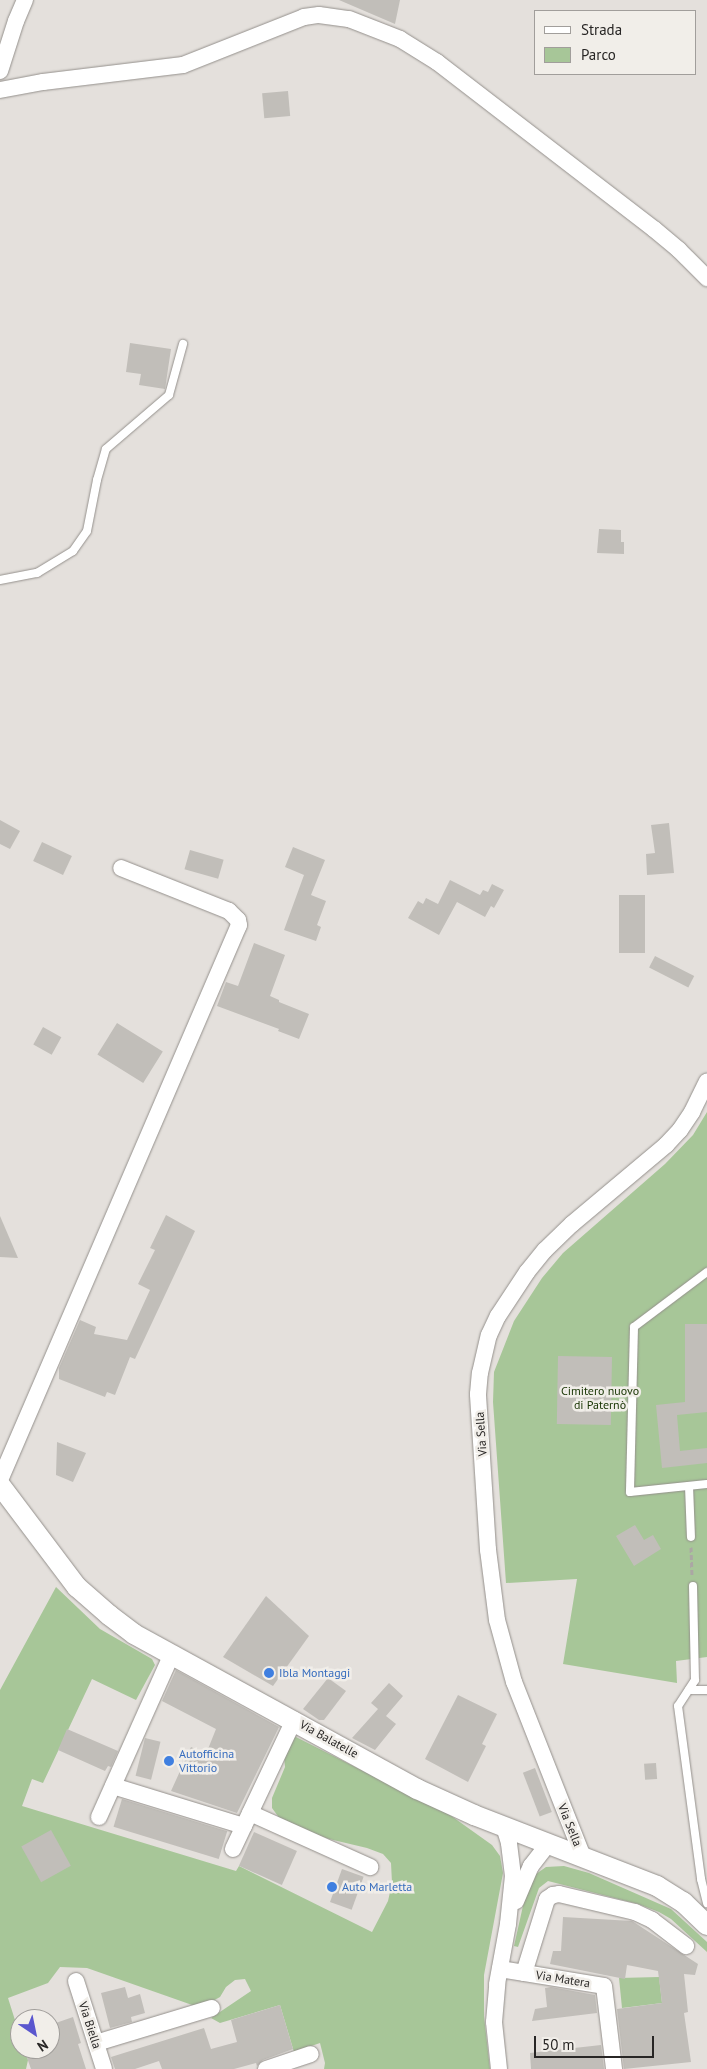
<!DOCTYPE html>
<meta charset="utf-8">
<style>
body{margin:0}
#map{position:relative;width:707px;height:2069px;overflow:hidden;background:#e4e0dc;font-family:"PT Sans",sans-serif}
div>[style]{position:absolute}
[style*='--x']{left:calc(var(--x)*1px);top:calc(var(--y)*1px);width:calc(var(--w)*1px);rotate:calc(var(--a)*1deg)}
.green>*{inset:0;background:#a7c698}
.building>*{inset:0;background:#c1beb9;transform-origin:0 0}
.path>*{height:3px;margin-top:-1.5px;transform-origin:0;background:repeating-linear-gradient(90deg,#aba7a4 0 5px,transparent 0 7.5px)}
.roads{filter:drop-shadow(0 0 1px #94908c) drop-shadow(0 0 1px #94908c)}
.service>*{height:8px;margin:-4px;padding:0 4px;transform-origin:4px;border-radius:4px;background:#fff}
.minor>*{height:16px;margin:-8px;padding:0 8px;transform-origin:8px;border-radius:8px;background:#fff}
.tertiary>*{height:20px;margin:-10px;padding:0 10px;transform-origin:10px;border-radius:10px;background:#fff}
.dots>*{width:14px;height:14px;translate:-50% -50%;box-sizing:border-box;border:2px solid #f1eee9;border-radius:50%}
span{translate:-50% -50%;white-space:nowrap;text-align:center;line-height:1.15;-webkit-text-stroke:5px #f1eee9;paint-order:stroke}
.park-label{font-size:12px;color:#173402}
.street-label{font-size:12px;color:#282625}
.shop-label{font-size:12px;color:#366cbe}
.left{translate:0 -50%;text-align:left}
.legend{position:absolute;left:534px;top:10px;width:162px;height:65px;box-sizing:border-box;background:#f1eee9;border:1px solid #a19e9b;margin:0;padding:6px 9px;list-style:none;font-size:15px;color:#282625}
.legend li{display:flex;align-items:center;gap:10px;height:25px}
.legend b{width:25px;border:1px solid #a19e9b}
.north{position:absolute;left:10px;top:2009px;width:50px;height:50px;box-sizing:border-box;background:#f1eee9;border:1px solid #a19e9b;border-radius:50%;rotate:146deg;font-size:14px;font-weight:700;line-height:20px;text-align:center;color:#282625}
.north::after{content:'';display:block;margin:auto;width:18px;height:22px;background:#5a56ce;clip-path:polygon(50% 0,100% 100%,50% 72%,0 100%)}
.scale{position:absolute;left:534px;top:2036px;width:120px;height:22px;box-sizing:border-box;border:2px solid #282625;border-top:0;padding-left:6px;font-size:15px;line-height:18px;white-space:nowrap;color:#282625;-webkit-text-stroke:4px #f1eee9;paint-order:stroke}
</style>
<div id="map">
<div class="green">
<i style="clip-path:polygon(707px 1112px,707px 1657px,676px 1661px,677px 1683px,563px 1664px,577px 1579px,506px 1583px,493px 1402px,494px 1372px,514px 1321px,542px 1278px,563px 1253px,665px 1164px,693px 1135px)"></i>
<i style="clip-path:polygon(56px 1587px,100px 1629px,152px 1659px,155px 1665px,136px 1700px,92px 1679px,43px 1783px,32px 1779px,22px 1806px,236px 1871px,239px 1866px,372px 1932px,388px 1901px,392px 1883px,391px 1863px,383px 1854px,367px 1848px,329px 1839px,296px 1828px,280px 1819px,272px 1808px,272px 1798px,285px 1767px,284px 1756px,292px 1735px,450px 1815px,492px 1845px,500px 1856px,503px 1873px,484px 1975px,484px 2016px,490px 2069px,324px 2069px,325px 2063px,320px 2043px,294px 2052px,280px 2005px,220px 2023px,211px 2018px,251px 1991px,245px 1979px,235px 1980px,226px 1987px,220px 1997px,209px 2003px,195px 2006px,87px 1968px,60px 1967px,48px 1983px,8px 1998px,20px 2036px,20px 2049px,24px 2049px,28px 2060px,26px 2069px,0 2069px,0 1690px)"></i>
<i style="clip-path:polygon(564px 1866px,589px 1873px,671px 1909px,707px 1942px,707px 1952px,671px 1919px,659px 1912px,638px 1904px,548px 1881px,539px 1888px,518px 1947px,514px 1946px,529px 1879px,546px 1867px)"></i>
<i style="clip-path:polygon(659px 1977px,662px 2003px,622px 2008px,619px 1978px)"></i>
</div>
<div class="building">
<i style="clip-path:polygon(339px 0,400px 0,395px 24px)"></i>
<i style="left:288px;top:91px;width:25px;height:26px;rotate:85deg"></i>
<i style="clip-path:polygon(130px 343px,171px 349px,165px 389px,139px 385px,141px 374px,126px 372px)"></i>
<i style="clip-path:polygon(599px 529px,621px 530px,621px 542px,624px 542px,624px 554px,597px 553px)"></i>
<i style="clip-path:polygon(0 820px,20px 831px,10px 849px,0 844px)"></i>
<i style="clip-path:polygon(669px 823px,674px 873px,647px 875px,646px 854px,655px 853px,651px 825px)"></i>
<i style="left:42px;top:842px;width:33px;height:21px;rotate:25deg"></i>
<i style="clip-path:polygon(293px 847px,325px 860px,311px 895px,326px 901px,317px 925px,321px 927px,316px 941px,284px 930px,304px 875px,285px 867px)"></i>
<i style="left:190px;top:850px;width:35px;height:20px;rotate:16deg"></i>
<i style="clip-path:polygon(450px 880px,480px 895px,483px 890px,488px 892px,492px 884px,504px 890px,494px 908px,491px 906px,485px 917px,457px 902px,439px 935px,408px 918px,418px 901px,423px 904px,426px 898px,438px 904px)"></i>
<i style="left:619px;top:895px;width:26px;height:58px"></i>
<i style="clip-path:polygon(254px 943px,285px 955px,270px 996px,279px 1000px,279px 1002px,309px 1014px,299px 1039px,278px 1031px,279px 1029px,217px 1006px,226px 982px,238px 986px)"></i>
<i style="left:655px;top:956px;width:44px;height:13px;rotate:27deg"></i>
<i style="left:117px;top:1023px;width:54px;height:37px;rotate:32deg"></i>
<i style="left:43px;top:1027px;width:21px;height:20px;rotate:29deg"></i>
<i style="clip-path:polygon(166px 1215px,195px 1231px,135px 1359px,130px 1357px,115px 1395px,107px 1392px,105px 1397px,59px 1379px,59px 1368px,80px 1320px,96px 1327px,94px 1334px,127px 1340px,150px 1290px,138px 1284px,155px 1250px,150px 1248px)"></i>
<i style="clip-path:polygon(0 1216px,18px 1258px,0 1257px)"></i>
<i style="clip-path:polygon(685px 1324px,707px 1324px,707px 1412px,677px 1415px,680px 1451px,707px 1448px,707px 1463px,662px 1468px,656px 1405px,685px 1402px)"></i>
<i style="left:558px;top:1356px;width:54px;height:68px;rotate:1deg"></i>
<i style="clip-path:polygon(57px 1442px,86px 1453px,73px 1482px,56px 1475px)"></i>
<i style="clip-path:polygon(635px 1525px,644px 1540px,653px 1535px,661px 1549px,634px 1566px,616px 1536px)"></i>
<i style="clip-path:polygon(266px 1596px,309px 1636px,273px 1686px,223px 1657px)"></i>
<i style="clip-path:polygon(176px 1670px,279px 1727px,237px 1813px,171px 1791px,191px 1747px,206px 1754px,216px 1729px,162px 1701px)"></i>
<i style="clip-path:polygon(328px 1678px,346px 1691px,324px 1720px,319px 1720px,303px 1709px)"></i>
<i style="clip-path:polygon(389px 1683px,403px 1696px,386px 1716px,396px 1724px,375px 1750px,352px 1738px,378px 1709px,371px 1703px)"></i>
<i style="clip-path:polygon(458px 1695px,497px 1714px,482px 1744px,486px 1746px,468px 1782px,425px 1759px)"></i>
<i style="clip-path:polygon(67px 1729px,118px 1751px,111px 1767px,108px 1766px,105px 1771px,58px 1750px)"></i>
<i style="left:145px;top:1738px;width:16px;height:39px;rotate:14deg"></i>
<i style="left:656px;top:1763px;width:16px;height:12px;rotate:86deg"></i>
<i style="left:535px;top:1768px;width:47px;height:13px;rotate:69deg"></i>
<i style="left:122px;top:1799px;width:110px;height:29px;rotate:17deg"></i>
<i style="left:51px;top:1830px;width:41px;height:34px;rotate:61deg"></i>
<i style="left:254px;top:1832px;width:47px;height:37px;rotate:24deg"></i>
<i style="left:342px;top:1869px;width:23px;height:35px;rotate:20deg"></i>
<i style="clip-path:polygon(563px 1917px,632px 1921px,698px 1964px,695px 1975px,684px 1974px,688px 2012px,684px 2013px,691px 2062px,624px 2069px,617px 2009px,662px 2003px,658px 1971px,627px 1965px,625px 1979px,550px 1964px,553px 1951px,561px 1951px)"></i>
<i style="clip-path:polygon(125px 1987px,128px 1998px,140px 1994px,145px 2013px,131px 2017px,132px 2022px,110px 2028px,101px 1993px)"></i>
<i style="clip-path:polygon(551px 1987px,595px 1995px,597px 2013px,532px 2021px,535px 2009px,547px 2007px,545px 1988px)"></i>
<i style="clip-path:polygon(280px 2005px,293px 2049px,263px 2060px,257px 2066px,256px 2063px,234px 2069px,162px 2069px,159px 2061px,135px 2069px,115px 2069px,111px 2057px,204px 2028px,211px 2049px,237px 2042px,231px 2020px)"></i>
<i style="clip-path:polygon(73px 2017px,81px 2043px,78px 2044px,86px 2069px,31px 2069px,24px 2049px,50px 2049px,50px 2025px)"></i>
<i style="clip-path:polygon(601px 2045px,604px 2069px,531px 2069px,530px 2053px)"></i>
</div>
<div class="path">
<i style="--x:691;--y:1547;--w:29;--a:88"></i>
</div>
<div class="roads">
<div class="service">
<i style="--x:0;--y:580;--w:38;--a:-11"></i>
<i style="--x:37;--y:573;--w:42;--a:-31.4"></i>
<i style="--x:73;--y:551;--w:24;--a:-55"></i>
<i style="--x:87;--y:531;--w:52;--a:-78.9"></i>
<i style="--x:97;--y:480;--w:32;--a:-74"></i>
<i style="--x:106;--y:449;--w:83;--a:-40.6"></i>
<i style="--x:169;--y:395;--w:53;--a:-74.6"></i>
<i style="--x:707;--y:1272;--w:91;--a:143"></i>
<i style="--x:634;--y:1327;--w:165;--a:91.4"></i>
<i style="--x:630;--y:1492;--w:77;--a:-5.9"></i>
<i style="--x:689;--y:1486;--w:51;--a:87.8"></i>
<i style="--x:693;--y:1586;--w:94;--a:88.8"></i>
<i style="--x:695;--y:1680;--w:31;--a:123"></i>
<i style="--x:678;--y:1706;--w:175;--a:82.4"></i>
<i style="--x:701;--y:1879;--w:25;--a:76"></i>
<i style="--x:689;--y:1690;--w:18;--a:0"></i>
</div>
<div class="minor">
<i style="--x:0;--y:71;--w:52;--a:-72.3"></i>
<i style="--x:16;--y:21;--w:23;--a:-67"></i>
<i style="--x:0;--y:90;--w:44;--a:-10.5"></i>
<i style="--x:43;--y:82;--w:141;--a:-6.9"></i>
<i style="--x:183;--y:65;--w:130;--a:-21.6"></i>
<i style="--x:304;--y:17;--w:15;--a:-8"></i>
<i style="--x:319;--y:15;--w:30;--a:8"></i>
<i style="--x:349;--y:19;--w:55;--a:21.4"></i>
<i style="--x:400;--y:39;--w:44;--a:31.9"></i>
<i style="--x:437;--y:62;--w:274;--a:37.6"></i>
<i style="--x:654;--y:229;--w:33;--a:40"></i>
<i style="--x:679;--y:250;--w:40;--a:45"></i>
<i style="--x:0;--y:1480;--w:604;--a:-66.7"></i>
<i style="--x:239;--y:925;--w:5;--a:-101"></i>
<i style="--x:238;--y:920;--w:13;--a:-135"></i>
<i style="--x:229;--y:911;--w:116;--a:-158.3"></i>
<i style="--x:113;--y:1786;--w:137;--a:17"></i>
<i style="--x:250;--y:1813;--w:132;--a:24.2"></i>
<i style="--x:99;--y:1817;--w:179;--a:-65.9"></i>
<i style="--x:233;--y:1849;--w:143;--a:-64.7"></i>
<i style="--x:583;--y:1857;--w:188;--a:-111.5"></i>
<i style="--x:514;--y:1682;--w:64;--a:-105.3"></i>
<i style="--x:497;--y:1620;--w:71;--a:-97.3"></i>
<i style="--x:488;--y:1550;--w:156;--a:-93.7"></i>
<i style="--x:478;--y:1394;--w:21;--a:-85"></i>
<i style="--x:480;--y:1373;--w:39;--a:-77"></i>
<i style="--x:489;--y:1335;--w:21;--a:-65"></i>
<i style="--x:498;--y:1316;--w:53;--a:-56.6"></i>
<i style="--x:527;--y:1272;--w:28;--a:-51"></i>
<i style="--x:545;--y:1250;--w:37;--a:-44"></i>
<i style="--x:572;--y:1224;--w:123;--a:-40"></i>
<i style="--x:666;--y:1145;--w:21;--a:-47"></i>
<i style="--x:680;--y:1130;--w:22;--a:-56"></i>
<i style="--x:692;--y:1112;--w:34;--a:-64"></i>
<i style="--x:516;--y:1901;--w:38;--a:-67"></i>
<i style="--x:531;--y:1866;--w:28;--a:-52"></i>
<i style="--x:500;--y:1969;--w:105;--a:9.3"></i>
<i style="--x:604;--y:1986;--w:84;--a:83.1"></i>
<i style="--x:524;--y:1973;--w:77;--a:-72.7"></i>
<i style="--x:547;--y:1899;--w:7;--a:-34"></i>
<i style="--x:553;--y:1895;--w:6;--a:-9"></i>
<i style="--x:559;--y:1894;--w:78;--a:13.3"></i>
<i style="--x:635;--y:1912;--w:19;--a:25"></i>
<i style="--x:652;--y:1920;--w:43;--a:37.4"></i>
<i style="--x:76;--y:1981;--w:92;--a:72.3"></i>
<i style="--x:96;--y:2043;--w:121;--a:-16.8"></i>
<i style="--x:266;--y:2069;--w:47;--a:-18.4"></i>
<i style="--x:499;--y:2069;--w:47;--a:-96.1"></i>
<i style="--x:494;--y:2022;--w:38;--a:-85"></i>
<i style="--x:497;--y:1984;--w:61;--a:-79.6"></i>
<i style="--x:508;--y:1924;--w:48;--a:-84.1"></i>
<i style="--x:513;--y:1876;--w:33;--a:-97"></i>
<i style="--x:509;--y:1843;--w:17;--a:-107"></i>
</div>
<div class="tertiary">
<i style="--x:0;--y:1485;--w:128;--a:53"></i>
<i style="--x:77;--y:1587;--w:43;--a:41.2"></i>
<i style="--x:109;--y:1615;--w:31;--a:37"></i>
<i style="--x:134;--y:1634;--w:323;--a:28.7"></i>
<i style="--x:417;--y:1789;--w:63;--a:24.5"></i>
<i style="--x:474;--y:1815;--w:196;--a:21.2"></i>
<i style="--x:657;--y:1886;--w:31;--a:32"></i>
<i style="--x:683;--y:1902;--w:33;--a:44"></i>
</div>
</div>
<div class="dots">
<i style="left:269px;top:1673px;background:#3f7fe0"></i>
<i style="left:169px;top:1761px;background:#3f7fe0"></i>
<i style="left:332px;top:1887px;background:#3f7fe0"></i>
</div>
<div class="park-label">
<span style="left:600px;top:1398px">Cimitero nuovo<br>di Paternò</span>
</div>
<div class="street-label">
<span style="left:481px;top:1434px;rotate:-94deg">Via Sella</span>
<span style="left:329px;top:1739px;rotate:29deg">Via Balatelle</span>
<span style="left:570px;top:1825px;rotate:68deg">Via Sella</span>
<span style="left:563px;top:1979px;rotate:9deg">Via Matera</span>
<span style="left:90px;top:2025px;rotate:72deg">Via Biella</span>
</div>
<div class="shop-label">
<span class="left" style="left:279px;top:1673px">Ibla Montaggi</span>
<span class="left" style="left:179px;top:1761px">Autofficina<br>Vittorio</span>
<span class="left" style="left:342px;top:1887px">Auto Marletta</span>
</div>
<ul class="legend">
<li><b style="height:6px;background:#fff"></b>Strada</li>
<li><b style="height:14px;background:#a7c698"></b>Parco</li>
</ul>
<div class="north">N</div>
<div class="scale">50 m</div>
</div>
